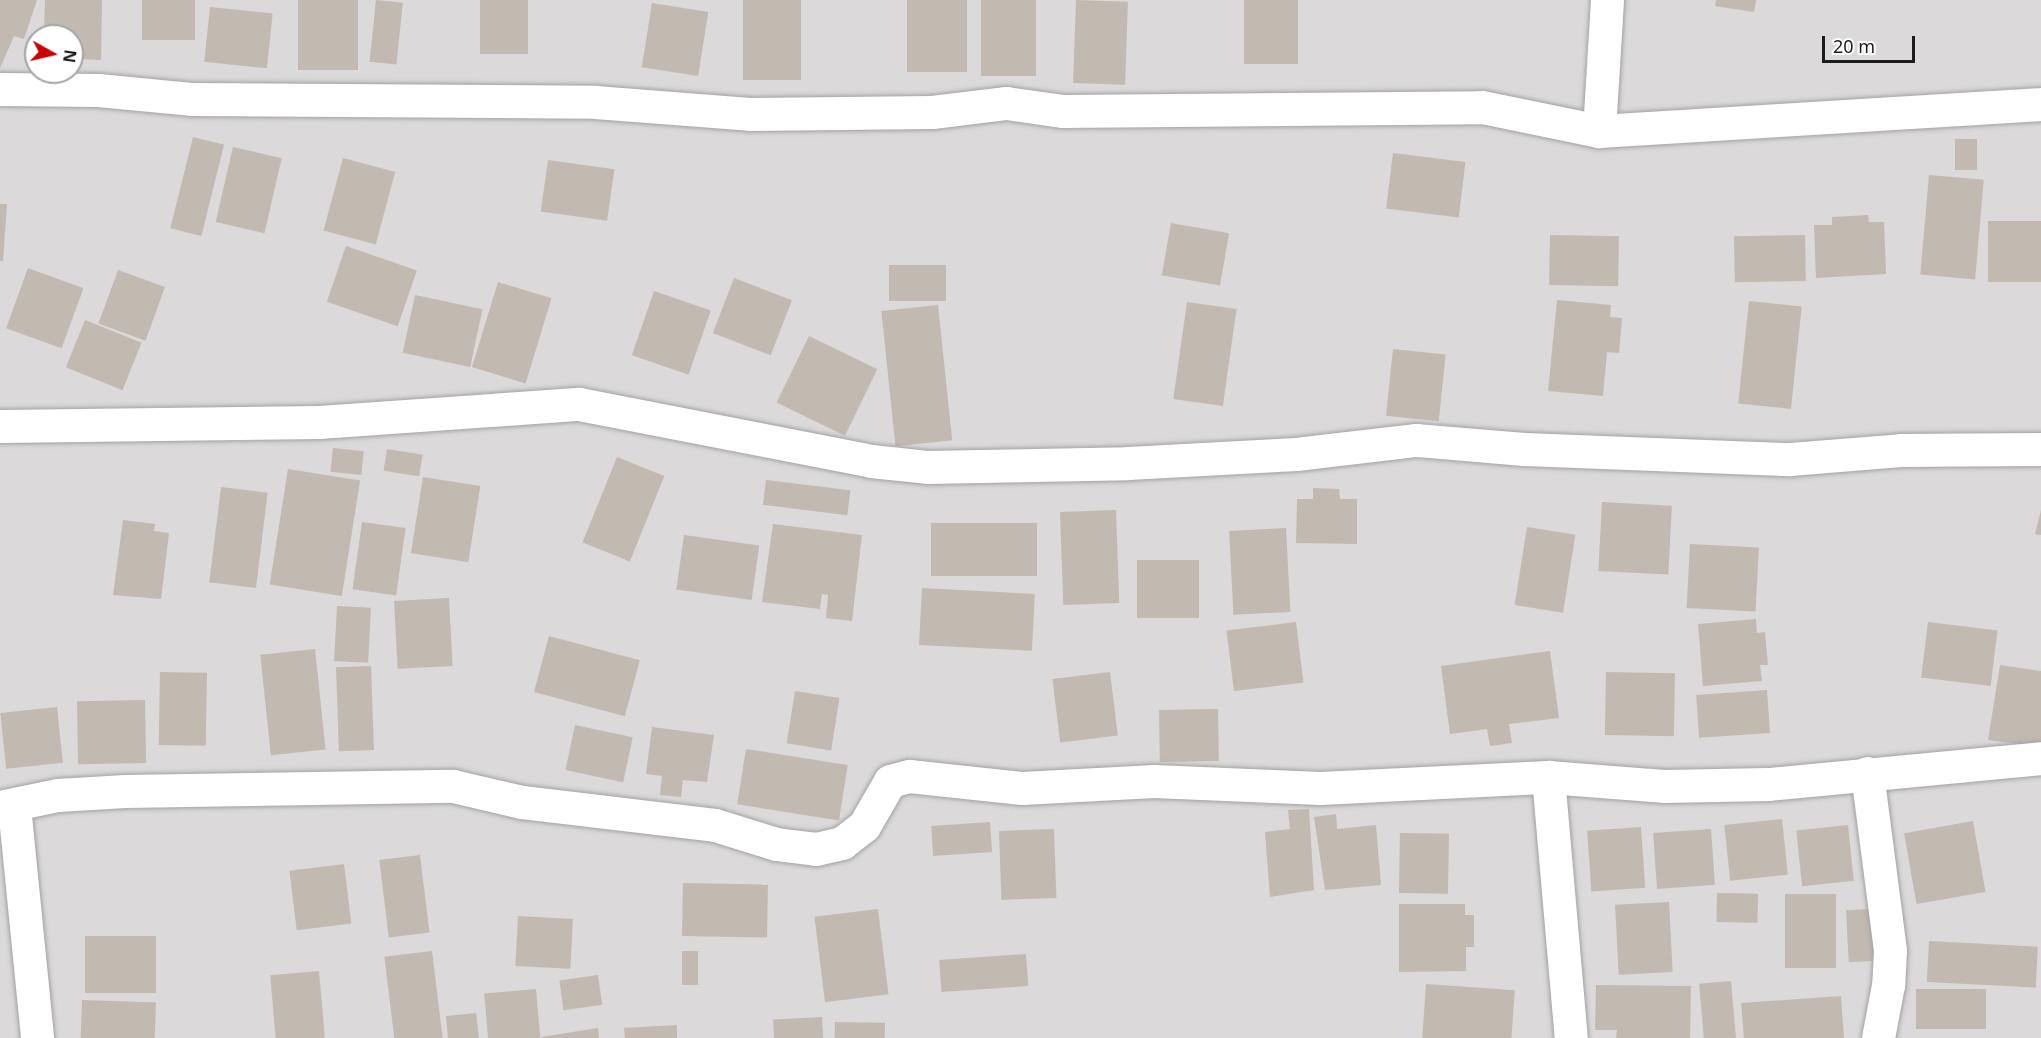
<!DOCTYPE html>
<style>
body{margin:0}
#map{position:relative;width:2041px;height:1038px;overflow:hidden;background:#eeeae1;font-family:"Noto Sans",sans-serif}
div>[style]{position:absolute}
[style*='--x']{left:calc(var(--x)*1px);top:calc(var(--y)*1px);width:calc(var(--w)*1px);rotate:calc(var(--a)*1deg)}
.residential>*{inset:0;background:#dbd9d9}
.building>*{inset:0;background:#c2b9b1;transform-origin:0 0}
.roads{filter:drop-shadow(0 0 2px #a3a3a3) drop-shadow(0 0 2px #a3a3a3)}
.minor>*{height:33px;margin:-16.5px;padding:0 16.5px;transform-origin:16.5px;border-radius:16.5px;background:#fff}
span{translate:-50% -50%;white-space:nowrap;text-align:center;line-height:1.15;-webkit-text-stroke:4.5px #fff;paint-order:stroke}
.north{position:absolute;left:24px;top:24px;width:60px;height:60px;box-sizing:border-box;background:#fff;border:2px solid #a4a4a4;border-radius:50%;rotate:98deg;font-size:16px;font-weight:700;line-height:24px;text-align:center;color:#1c1c1c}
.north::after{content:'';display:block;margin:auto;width:21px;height:27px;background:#c90000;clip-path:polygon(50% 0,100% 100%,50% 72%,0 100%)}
.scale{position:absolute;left:1822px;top:36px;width:93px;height:27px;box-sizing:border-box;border:3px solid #1c1c1c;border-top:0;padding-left:8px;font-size:18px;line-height:21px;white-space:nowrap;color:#1c1c1c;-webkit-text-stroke:4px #fff;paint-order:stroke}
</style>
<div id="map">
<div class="residential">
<i style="clip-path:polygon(evenodd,0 0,2041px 0,2041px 1038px,0 1038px,0 0,36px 36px,72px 36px,72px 72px,36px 72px,36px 36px)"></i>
</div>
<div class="building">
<i style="clip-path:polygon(0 0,37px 0,24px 39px,14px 36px,0 68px)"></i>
<i style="clip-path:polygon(45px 0,102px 0,101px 60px,72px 59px,72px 36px,44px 36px)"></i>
<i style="left:142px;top:0;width:53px;height:40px"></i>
<i style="left:298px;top:0;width:60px;height:70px"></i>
<i style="left:376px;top:0;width:27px;height:62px;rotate:6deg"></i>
<i style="left:480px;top:0;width:48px;height:54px"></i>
<i style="left:743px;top:0;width:58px;height:80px"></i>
<i style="left:907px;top:0;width:60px;height:72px"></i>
<i style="left:981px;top:0;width:55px;height:76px"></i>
<i style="left:1076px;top:0;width:52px;height:83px;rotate:2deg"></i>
<i style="left:1244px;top:0;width:54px;height:64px"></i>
<i style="clip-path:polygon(1716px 0,1756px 0,1754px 12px,1715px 6px)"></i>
<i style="left:652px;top:3px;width:57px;height:65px;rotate:9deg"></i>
<i style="left:210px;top:7px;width:63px;height:55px;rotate:6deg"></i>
<i style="left:193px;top:137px;width:32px;height:94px;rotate:14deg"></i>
<i style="left:1955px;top:139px;width:22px;height:31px"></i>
<i style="left:233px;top:147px;width:50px;height:77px;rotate:13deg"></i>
<i style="left:1393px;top:153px;width:73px;height:56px;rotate:7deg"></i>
<i style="left:343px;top:158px;width:54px;height:75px;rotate:15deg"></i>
<i style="left:548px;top:160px;width:67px;height:52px;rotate:8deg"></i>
<i style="left:1929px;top:175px;width:55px;height:100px;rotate:5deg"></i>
<i style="clip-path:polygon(0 204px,7px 204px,3px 261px,0 261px)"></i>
<i style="clip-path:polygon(1868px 215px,1869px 222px,1884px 222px,1886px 274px,1816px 278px,1814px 225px,1832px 225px,1832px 217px)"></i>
<i style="left:1988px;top:221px;width:53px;height:61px"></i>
<i style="left:1171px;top:223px;width:59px;height:53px;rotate:10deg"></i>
<i style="left:1550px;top:235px;width:69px;height:50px;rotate:1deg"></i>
<i style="left:1805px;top:235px;width:46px;height:71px;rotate:89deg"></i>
<i style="left:346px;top:246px;width:75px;height:59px;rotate:19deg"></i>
<i style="left:946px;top:265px;width:36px;height:57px;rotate:90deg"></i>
<i style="left:28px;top:268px;width:59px;height:64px;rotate:20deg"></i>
<i style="left:118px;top:270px;width:50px;height:57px;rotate:20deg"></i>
<i style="left:734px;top:278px;width:62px;height:59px;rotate:21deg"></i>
<i style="left:498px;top:282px;width:56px;height:89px;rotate:17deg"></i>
<i style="left:654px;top:291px;width:60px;height:68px;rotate:19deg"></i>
<i style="left:415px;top:295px;width:69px;height:59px;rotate:12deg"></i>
<i style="clip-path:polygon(1557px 300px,1611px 305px,1610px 317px,1622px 318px,1619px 353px,1607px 352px,1603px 396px,1548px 391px)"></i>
<i style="left:1749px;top:301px;width:53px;height:103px;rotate:6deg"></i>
<i style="left:1187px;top:302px;width:50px;height:98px;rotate:8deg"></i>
<i style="left:938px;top:305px;width:136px;height:57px;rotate:84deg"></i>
<i style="left:85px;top:320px;width:61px;height:51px;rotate:22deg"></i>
<i style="left:809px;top:336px;width:76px;height:74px;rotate:26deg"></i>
<i style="left:1393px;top:349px;width:53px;height:67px;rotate:6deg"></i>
<i style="left:333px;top:448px;width:31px;height:24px;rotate:6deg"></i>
<i style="left:387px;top:449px;width:36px;height:22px;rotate:9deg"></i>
<i style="left:617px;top:457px;width:51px;height:92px;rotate:22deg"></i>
<i style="left:288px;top:469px;width:73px;height:117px;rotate:9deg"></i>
<i style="left:423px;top:477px;width:58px;height:77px;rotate:9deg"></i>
<i style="left:766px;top:480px;width:85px;height:25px;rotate:7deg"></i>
<i style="left:221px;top:487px;width:47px;height:96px;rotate:7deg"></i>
<i style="clip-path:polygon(1313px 488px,1339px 489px,1340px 499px,1357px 499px,1357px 544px,1296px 543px,1297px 499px,1313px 499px)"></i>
<i style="left:1602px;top:502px;width:70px;height:69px;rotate:3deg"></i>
<i style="left:1116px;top:510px;width:93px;height:56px;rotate:88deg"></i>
<i style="clip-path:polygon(2041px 510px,2041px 535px,2035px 534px)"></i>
<i style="clip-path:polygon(123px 520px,155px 524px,154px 531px,169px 533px,161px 599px,113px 595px)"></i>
<i style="left:362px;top:522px;width:44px;height:68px;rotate:8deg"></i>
<i style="left:1037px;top:523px;width:53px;height:106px;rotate:90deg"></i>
<i style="clip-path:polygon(773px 524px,862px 535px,852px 621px,826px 618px,828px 595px,822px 594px,820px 609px,762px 602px)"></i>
<i style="left:1527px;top:527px;width:49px;height:79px;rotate:9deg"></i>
<i style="left:1286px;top:528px;width:84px;height:57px;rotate:87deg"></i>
<i style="left:684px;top:535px;width:76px;height:55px;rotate:8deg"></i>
<i style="left:1690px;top:544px;width:69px;height:64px;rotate:3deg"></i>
<i style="left:1137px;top:560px;width:62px;height:58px"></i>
<i style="left:922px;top:588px;width:113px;height:57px;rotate:3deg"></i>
<i style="left:449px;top:598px;width:68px;height:55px;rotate:87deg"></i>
<i style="left:337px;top:606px;width:34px;height:55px;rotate:3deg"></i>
<i style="clip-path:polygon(1756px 619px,1757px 633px,1765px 632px,1768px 665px,1760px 665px,1762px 681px,1703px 686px,1698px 624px)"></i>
<i style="left:1296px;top:622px;width:61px;height:70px;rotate:83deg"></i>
<i style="left:1928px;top:622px;width:70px;height:56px;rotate:7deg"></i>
<i style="left:549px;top:636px;width:94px;height:58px;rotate:15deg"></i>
<i style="left:315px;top:649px;width:101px;height:55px;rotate:84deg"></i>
<i style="clip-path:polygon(1550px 651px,1559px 718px,1509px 724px,1512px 743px,1490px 746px,1487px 729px,1450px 734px,1441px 666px)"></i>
<i style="clip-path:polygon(2000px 665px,2041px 671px,2041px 747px,1988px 740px)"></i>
<i style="left:371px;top:666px;width:84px;height:35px;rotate:88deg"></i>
<i style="left:160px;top:672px;width:47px;height:73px;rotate:1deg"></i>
<i style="left:1110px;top:672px;width:64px;height:58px;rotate:83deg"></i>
<i style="left:1606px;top:672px;width:69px;height:63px;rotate:1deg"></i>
<i style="left:1767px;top:690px;width:43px;height:71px;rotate:86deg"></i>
<i style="left:795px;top:691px;width:45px;height:53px;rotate:9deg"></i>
<i style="left:145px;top:700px;width:63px;height:68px;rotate:89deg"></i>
<i style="left:57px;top:707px;width:56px;height:57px;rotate:84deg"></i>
<i style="left:1218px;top:709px;width:52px;height:59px;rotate:89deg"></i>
<i style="left:575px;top:725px;width:59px;height:46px;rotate:12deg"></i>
<i style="clip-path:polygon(652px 727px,714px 735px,707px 782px,683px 780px,681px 797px,660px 795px,662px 776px,646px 774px)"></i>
<i style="left:746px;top:749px;width:103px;height:56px;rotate:9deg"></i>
<i style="clip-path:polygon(1309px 809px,1314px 890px,1270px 897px,1265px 832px,1290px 829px,1288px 810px)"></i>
<i style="clip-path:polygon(1336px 814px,1337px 829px,1376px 825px,1381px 885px,1325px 890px,1314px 817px)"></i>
<i style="left:1782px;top:819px;width:56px;height:58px;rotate:84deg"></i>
<i style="left:1973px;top:821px;width:72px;height:70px;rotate:80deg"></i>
<i style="left:990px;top:822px;width:30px;height:59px;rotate:86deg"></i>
<i style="left:1848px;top:825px;width:56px;height:52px;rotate:84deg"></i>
<i style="left:1641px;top:827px;width:61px;height:54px;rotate:86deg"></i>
<i style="left:1054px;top:829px;width:69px;height:55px;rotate:88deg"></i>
<i style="left:1711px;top:829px;width:56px;height:58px;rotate:86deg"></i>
<i style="left:1400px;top:833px;width:49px;height:60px;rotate:1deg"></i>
<i style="left:420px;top:855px;width:78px;height:41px;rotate:83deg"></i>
<i style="left:344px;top:864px;width:60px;height:55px;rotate:83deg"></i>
<i style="left:683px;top:883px;width:85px;height:53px;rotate:1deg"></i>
<i style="left:1717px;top:893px;width:41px;height:29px;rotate:1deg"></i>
<i style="left:1785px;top:894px;width:51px;height:74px"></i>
<i style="left:1669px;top:902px;width:70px;height:54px;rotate:87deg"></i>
<i style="clip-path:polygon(1399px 904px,1465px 904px,1465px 915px,1474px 915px,1474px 947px,1466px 947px,1466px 971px,1399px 972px)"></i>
<i style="left:878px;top:909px;width:86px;height:64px;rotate:83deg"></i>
<i style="left:1871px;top:909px;width:52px;height:25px;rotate:87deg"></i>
<i style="left:518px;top:916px;width:55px;height:50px;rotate:3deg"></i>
<i style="left:85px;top:936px;width:71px;height:57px"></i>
<i style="left:1929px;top:941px;width:109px;height:41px;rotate:3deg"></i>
<i style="left:432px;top:951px;width:88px;height:48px;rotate:83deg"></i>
<i style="left:698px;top:951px;width:34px;height:16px;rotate:90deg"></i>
<i style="left:1026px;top:954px;width:32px;height:87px;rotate:86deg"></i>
<i style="left:319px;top:971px;width:67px;height:49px;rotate:85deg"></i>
<i style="left:598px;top:975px;width:30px;height:39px;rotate:82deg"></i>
<i style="left:1731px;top:981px;width:57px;height:32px;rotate:85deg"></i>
<i style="left:1426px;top:984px;width:89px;height:54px;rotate:4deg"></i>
<i style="clip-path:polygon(1596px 985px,1691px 986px,1690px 1038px,1616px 1038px,1617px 1030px,1595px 1030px)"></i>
<i style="left:536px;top:989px;width:49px;height:52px;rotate:85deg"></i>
<i style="left:1916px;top:989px;width:70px;height:40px"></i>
<i style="clip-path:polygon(1841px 996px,1844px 1038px,1744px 1038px,1741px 1003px)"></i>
<i style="left:82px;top:1000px;width:74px;height:38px;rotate:2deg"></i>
<i style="clip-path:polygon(476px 1013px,479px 1038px,448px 1038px,446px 1016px)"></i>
<i style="left:822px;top:1017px;width:21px;height:49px;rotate:87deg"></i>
<i style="left:835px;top:1022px;width:50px;height:16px;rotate:1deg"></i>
<i style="clip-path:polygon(677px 1025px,677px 1038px,625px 1038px,624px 1028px)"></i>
<i style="clip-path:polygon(598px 1028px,599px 1038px,542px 1038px,541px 1037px)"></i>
</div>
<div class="roads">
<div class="minor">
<i style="--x:0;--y:89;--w:98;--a:0.6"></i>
<i style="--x:98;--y:90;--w:93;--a:5.5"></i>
<i style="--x:191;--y:99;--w:404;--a:0.4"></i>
<i style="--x:595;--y:102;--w:155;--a:4.4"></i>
<i style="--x:750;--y:114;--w:182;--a:-0.6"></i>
<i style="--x:932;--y:112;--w:75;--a:-6.9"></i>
<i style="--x:1006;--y:103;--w:58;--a:8"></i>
<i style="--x:1063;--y:111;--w:419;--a:-0.5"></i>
<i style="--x:1482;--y:107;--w:119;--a:11.6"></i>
<i style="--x:1599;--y:131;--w:131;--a:-86.5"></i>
<i style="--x:1599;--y:131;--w:443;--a:-3.5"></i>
<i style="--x:0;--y:426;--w:319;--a:-0.7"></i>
<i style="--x:319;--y:422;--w:261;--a:-4"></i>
<i style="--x:579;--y:404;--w:298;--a:11"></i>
<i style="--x:871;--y:461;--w:56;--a:6.1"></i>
<i style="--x:927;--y:467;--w:201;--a:-1.1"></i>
<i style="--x:1128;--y:463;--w:168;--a:-3.1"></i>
<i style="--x:1296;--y:454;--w:121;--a:-6.7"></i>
<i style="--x:1416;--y:440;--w:108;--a:4.8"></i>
<i style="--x:1524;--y:449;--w:266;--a:2.2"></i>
<i style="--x:1790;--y:459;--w:111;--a:-4.6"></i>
<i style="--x:1901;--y:450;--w:140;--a:-0.4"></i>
<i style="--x:1867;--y:773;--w:179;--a:82.6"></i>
<i style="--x:1890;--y:951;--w:34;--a:93"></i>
<i style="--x:1888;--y:985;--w:54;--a:100.7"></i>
<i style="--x:1548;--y:777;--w:262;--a:85"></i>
<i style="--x:14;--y:806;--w:233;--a:84.3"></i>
<i style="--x:0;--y:807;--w:58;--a:-11.9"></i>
<i style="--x:57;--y:795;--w:68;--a:-3.4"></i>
<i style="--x:125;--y:791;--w:328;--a:-0.9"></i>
<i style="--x:453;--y:786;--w:71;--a:13.1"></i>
<i style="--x:522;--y:802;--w:194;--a:6.8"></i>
<i style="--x:715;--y:825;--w:64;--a:17.3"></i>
<i style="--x:776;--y:844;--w:40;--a:7.1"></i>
<i style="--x:816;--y:849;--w:27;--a:-13"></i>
<i style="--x:842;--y:843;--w:28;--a:-38"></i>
<i style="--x:864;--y:826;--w:52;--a:-60"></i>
<i style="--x:890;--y:781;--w:20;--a:-15"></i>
<i style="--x:909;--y:776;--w:114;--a:6.1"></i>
<i style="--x:1022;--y:788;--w:132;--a:-3"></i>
<i style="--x:1154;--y:781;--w:166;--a:2.4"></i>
<i style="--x:1320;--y:788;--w:228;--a:-2.8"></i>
<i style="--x:1548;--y:777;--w:116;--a:4.4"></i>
<i style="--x:1664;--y:786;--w:104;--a:-1.1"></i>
<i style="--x:1768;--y:784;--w:274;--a:-5.4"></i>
</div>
</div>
<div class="north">N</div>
<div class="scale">20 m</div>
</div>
